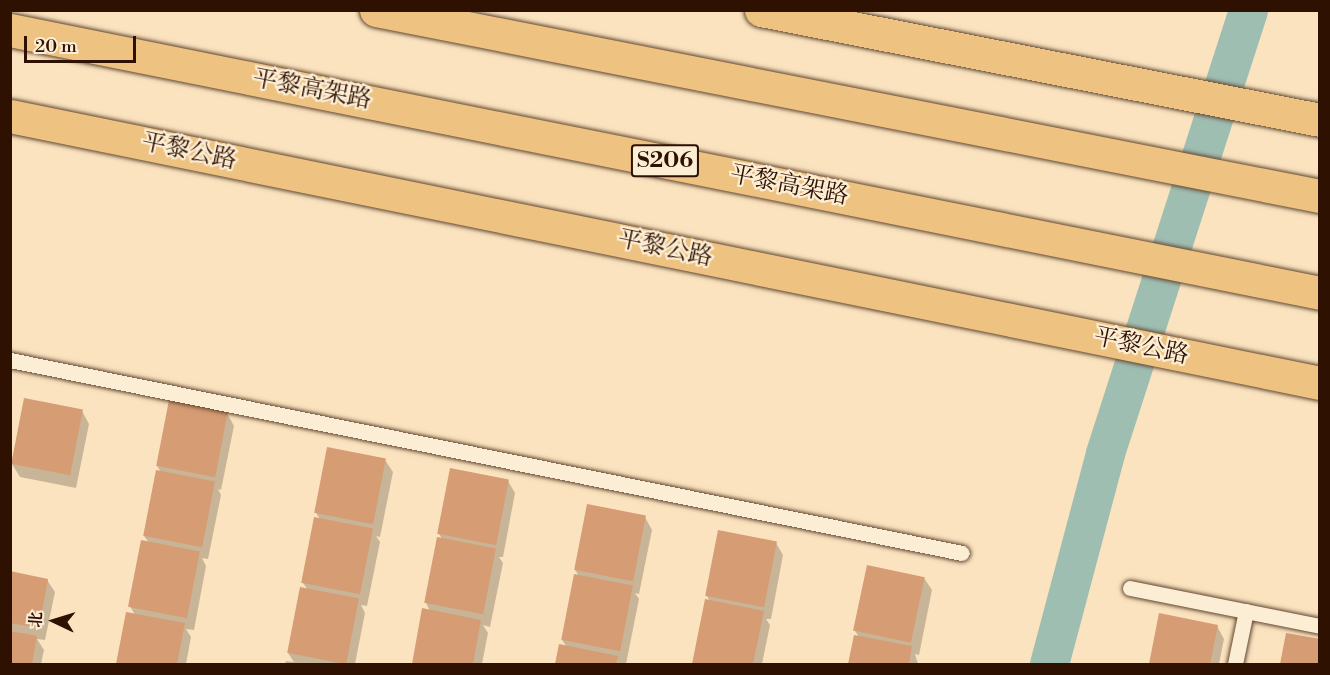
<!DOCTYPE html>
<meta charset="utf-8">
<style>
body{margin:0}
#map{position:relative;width:1330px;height:675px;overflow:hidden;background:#fbe3bf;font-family:"Libre Bodoni","Noto Serif SC",serif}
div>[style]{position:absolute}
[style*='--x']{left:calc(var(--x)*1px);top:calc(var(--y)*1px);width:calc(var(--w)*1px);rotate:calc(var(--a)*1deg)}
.shadow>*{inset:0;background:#0003}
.canal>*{height:39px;margin:-19.5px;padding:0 19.5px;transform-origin:19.5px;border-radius:19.5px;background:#9fbeb2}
.building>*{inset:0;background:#d69c74;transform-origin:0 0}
.roads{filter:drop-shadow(0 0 2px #614630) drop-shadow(0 0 2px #614630)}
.lane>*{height:15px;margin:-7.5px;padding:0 7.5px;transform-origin:7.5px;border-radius:7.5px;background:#fcedd5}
.primary>*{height:33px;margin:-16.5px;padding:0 16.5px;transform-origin:16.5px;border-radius:16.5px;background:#eec280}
.highway>*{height:33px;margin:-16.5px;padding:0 16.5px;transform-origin:16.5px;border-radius:16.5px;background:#eec280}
span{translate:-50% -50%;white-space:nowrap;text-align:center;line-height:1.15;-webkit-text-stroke:4.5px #fcedd5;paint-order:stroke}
.shield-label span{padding:2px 4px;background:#fcedd5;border:2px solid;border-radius:4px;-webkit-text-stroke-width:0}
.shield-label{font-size:22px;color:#2e1100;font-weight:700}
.street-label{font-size:24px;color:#2e1100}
.frame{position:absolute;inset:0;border:12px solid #2e1100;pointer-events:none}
.north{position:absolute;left:24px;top:591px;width:60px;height:60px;-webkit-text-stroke:4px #fcedd5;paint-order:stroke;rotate:274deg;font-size:16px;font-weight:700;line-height:24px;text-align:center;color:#2e1100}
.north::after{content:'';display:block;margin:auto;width:21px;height:27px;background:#2e1100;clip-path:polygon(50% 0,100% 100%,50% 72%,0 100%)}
.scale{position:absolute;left:24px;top:36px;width:112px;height:27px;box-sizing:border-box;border:3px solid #2e1100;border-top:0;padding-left:8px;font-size:18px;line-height:21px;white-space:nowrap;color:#2e1100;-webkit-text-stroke:4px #fcedd5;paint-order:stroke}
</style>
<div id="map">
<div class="shadow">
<i style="clip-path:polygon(82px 411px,89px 424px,76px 488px,20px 477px,12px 464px)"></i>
<i style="clip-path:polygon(227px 413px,234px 426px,221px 490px,218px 489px,221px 495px,208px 559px,202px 558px,206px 566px,194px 630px,186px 629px,191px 637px,186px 664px,117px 664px,127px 614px,135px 615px,130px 606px,149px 543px,144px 536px,161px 472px,157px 466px)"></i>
<i style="clip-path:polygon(385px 460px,393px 472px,380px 537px,376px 536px,380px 542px,367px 606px,361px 605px,365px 613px,355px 664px,285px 664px,286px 661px,294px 662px,288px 653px,308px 590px,303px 583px,320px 519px,316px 513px)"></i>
<i style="clip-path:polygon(508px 481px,515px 493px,503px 557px,499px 557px,503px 563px,490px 627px,483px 625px,488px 633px,482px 664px,413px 664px,424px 610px,430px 611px,426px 603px,442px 539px,439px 534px)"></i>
<i style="clip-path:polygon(645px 517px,652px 530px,639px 594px,635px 593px,639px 599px,626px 664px,557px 664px,560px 646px,567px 647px,562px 640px,579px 576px,575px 570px)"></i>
<i style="clip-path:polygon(776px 543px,783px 555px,771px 619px,766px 619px,770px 625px,762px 664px,694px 664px,707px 601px,710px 602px,707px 596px)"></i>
<i style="clip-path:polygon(10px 573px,47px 580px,55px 592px,45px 640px,37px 639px,44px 650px,41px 664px,10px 664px)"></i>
<i style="clip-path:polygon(924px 578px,932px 590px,919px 655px,915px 654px,918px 664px,850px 664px,855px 637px,859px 637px,855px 631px)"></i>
<i style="clip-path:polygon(1160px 615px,1217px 626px,1224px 639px,1219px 664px,1150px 664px)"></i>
<i style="clip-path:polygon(1288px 635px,1320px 641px,1320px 664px,1282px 664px)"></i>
</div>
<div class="canal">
<i style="--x:1049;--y:664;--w:218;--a:-75.1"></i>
<i style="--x:1105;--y:453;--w:466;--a:-72.1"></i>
</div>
<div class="building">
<i style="left:24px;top:398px;width:60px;height:67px;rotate:11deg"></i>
<i style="left:169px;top:400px;width:60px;height:67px;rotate:11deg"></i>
<i style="left:327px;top:447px;width:60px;height:67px;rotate:11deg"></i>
<i style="left:450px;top:468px;width:60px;height:67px;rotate:11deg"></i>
<i style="left:156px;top:470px;width:60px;height:67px;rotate:11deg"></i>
<i style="left:587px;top:504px;width:60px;height:67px;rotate:11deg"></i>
<i style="left:314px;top:517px;width:60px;height:67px;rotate:11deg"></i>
<i style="left:718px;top:530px;width:60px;height:67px;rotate:11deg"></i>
<i style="left:437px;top:537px;width:60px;height:67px;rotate:11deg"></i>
<i style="left:141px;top:540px;width:60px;height:68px;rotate:11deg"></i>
<i style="left:867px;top:565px;width:59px;height:67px;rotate:12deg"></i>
<i style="clip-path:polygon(10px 571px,48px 579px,39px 628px,10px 623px)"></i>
<i style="left:574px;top:574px;width:60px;height:67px;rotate:11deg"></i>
<i style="left:300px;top:587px;width:60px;height:67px;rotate:11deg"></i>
<i style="clip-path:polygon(705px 599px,764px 611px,753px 664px,692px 664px)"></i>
<i style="clip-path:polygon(422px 608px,481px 620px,473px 664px,412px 664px)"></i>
<i style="clip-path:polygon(126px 612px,185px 623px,177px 664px,116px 664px)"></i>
<i style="clip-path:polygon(1159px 613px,1218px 625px,1210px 664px,1149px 664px)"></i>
<i style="clip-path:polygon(10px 631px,37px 636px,32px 664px,10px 664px)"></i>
<i style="clip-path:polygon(1286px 633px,1320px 639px,1320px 664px,1280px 664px)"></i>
<i style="clip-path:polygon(854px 635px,912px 646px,909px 664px,848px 664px)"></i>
<i style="clip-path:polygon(559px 644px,618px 656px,616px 664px,555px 664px)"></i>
</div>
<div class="roads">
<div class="lane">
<i style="--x:10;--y:360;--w:971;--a:11.46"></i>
<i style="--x:1130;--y:588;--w:194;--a:11.3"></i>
<i style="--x:1235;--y:664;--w:54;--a:-78.3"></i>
</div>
<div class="primary">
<i style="--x:761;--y:10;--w:570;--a:11.13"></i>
<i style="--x:10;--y:116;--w:1337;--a:11.52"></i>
</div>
<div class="highway">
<i style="--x:376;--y:10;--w:962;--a:11.15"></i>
<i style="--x:10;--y:30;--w:1336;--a:11.35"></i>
</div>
</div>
<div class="shield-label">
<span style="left:665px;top:161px">S206</span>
</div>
<div class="street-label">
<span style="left:312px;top:90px;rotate:11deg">平黎高架路</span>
<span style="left:189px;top:152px;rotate:12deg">平黎公路</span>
<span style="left:789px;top:186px;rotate:11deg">平黎高架路</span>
<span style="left:665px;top:249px;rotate:12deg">平黎公路</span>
<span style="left:1141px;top:347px;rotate:12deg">平黎公路</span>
</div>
<div class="frame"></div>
<div class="north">北</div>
<div class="scale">20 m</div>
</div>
